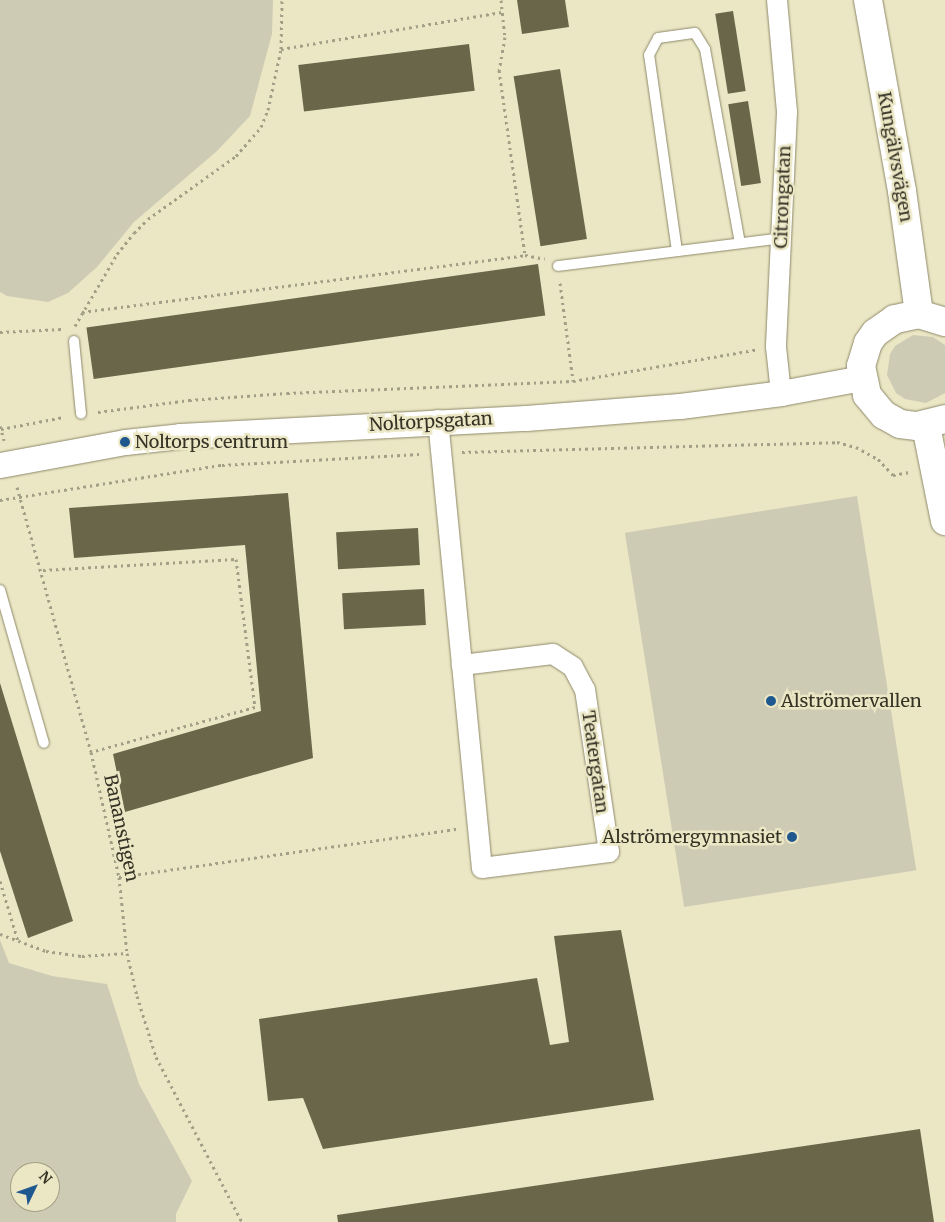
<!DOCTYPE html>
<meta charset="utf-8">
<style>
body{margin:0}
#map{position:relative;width:945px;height:1222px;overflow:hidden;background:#ebe7c5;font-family:Merriweather,serif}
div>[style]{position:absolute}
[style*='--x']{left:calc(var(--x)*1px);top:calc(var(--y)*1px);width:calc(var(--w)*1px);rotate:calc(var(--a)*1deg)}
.green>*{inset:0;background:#cecbb5;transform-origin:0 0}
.building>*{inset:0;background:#6a6649;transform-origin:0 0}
.path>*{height:3px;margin-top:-1.5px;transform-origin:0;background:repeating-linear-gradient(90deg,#a39f86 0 2.5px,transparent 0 6.5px)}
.roads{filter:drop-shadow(0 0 1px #8e896a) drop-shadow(0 0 1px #8e896a)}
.service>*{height:10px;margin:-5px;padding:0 5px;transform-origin:5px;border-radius:5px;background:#fff}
.minor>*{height:20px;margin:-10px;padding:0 10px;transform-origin:10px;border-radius:10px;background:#fff}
.tertiary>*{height:25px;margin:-12.5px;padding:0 12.5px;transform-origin:12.5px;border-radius:12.5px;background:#fff}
.secondary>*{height:28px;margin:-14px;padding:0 14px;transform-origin:14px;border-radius:14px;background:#fff}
.dots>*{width:14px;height:14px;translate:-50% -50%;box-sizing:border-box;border:2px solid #ebe7c5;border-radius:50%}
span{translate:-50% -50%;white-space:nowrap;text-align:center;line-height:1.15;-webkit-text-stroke:5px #ebe7c5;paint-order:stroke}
.street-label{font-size:18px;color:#353326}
.poi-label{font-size:18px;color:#353326}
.left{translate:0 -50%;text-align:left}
.right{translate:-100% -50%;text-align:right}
.north{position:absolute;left:10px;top:1162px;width:50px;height:50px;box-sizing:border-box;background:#ebe7c5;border:1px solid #a29f85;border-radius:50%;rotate:48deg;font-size:14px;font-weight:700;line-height:20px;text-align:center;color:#353326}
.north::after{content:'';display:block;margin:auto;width:18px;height:22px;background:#1f588f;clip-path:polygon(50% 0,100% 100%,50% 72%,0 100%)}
</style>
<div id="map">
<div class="green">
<i style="clip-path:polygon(0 0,273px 0,272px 34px,250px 116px,217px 151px,134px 222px,97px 267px,68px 293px,48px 302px,7px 296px,0 292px)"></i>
<i style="clip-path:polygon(913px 335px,933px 337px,945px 345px,945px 393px,926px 403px,905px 399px,896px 393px,887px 375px,890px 354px,895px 346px)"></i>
<i style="left:857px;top:496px;width:379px;height:235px;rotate:81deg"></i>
<i style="clip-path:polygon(evenodd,0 940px,9px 963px,52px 976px,107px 984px,139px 1084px,192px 1181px,176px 1214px,176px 1222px,0 1222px,0 940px,20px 1172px,50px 1172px,50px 1202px,20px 1202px,20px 1172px)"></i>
</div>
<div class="building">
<i style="clip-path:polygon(517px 0,565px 0,569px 27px,522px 34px)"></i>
<i style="left:733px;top:11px;width:81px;height:18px;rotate:81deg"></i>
<i style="left:469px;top:44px;width:47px;height:172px;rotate:83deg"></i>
<i style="left:560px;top:69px;width:172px;height:47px;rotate:81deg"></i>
<i style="left:748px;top:101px;width:83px;height:20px;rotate:81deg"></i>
<i style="left:538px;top:264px;width:52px;height:456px;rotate:82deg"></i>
<i style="clip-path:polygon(288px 493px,313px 758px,125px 812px,113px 754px,261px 711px,245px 545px,74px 558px,69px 508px)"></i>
<i style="left:418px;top:528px;width:37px;height:82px;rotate:87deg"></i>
<i style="left:424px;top:589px;width:36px;height:82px;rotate:87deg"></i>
<i style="clip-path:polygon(0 683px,73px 921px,28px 938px,0 851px)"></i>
<i style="clip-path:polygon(621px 930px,654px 1100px,323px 1149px,303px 1098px,268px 1101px,259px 1019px,537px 978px,550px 1045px,569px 1042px,554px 936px)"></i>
<i style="clip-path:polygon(920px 1129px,934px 1222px,338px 1222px,337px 1215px)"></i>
</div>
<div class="path">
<i style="--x:501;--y:0;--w:37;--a:84"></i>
<i style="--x:505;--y:37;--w:34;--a:100"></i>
<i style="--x:499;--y:70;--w:187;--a:82"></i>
<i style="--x:281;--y:49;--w:224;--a:-9.5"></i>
<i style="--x:560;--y:283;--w:99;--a:82.4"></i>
<i style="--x:82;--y:312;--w:447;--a:-7.3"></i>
<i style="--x:525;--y:255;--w:20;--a:11"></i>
<i style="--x:75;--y:326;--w:83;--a:-59.7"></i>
<i style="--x:117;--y:254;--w:27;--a:-51"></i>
<i style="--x:134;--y:233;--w:20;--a:-45"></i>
<i style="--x:148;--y:219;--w:108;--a:-35.6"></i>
<i style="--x:236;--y:156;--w:38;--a:-49"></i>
<i style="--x:261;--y:127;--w:18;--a:-68"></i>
<i style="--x:268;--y:110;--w:62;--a:-78"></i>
<i style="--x:281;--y:49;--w:49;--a:-88.8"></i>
<i style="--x:0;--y:332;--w:62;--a:-2.8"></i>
<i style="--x:98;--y:412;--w:92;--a:-7.5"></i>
<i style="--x:189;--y:400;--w:98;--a:-4.1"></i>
<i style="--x:287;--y:393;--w:286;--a:-2.4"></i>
<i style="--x:573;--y:381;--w:185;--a:-9.7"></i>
<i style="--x:0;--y:426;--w:15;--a:74"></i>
<i style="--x:1;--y:429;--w:64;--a:-10.8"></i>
<i style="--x:462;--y:452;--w:375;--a:-1.5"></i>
<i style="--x:837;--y:442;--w:20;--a:15"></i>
<i style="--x:856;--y:447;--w:25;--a:29"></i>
<i style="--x:878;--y:459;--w:22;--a:47"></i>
<i style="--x:893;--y:475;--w:17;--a:-10"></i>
<i style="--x:17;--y:487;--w:275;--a:74.4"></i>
<i style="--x:91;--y:752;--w:128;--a:77.4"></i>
<i style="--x:119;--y:877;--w:76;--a:84"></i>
<i style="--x:127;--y:953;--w:44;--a:76.9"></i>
<i style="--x:137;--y:996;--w:64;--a:72.7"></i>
<i style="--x:156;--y:1057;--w:186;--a:62.5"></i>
<i style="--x:0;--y:500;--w:225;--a:-9"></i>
<i style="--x:222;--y:465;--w:198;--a:-3.2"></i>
<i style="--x:43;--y:570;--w:193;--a:-3.3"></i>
<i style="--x:236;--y:559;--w:149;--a:82.7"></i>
<i style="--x:255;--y:707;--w:170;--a:164.7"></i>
<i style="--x:119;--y:877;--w:342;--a:-8.1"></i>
<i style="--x:0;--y:881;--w:63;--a:73.3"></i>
<i style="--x:0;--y:934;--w:49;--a:20.3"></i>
<i style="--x:46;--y:951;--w:36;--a:8"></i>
<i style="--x:82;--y:956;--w:45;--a:-3.8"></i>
</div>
<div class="roads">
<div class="service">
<i style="--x:677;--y:251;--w:198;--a:-98.1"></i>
<i style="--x:649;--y:55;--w:19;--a:-62"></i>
<i style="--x:658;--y:38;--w:37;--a:-8"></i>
<i style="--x:695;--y:33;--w:19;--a:58"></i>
<i style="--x:705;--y:49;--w:197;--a:79.8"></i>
<i style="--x:558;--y:266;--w:226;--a:-7.1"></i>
<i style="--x:74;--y:341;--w:73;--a:84.5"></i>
<i style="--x:0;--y:590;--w:159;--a:74"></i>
</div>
<div class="minor">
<i style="--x:777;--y:0;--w:112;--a:84.9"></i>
<i style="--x:787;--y:112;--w:235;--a:92.7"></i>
<i style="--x:776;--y:347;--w:46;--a:83.8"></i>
<i style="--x:438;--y:420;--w:450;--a:84.4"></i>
<i style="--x:482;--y:868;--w:128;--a:-7.2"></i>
<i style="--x:609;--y:852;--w:164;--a:-98.4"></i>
<i style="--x:585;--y:690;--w:26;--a:-118"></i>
<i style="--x:573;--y:667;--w:24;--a:-147"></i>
<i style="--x:553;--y:654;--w:92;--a:173.1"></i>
</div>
<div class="tertiary">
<i style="--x:0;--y:465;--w:127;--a:-10.4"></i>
<i style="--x:125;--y:442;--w:55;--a:-6.2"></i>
<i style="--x:180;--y:436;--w:346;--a:-3"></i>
<i style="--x:526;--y:418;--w:154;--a:-4.5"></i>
<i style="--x:680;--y:406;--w:102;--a:-7.3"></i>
<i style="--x:781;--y:393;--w:82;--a:-10.5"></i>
</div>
<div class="secondary">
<i style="--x:868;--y:0;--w:194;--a:79.9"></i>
<i style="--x:902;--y:191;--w:124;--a:82.1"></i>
<i style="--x:945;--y:322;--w:27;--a:-163"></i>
<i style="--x:919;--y:314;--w:25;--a:168"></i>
<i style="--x:895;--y:319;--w:24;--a:145"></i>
<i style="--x:875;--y:333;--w:12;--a:125"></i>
<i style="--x:868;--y:343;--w:24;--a:107"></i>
<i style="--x:861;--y:366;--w:30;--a:78"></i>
<i style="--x:867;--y:395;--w:26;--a:50"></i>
<i style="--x:884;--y:415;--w:18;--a:29"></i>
<i style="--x:900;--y:424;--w:17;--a:7"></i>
<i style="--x:917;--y:426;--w:29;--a:-14"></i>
<i style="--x:926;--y:426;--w:97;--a:78.7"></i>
</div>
</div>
<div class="dots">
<i style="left:125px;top:442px;background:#1f588f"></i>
<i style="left:771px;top:701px;background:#1f588f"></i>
<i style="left:792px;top:837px;background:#1f588f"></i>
</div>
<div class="street-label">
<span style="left:895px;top:157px;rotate:80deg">Kungälvsvägen</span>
<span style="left:783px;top:197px;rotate:-88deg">Citrongatan</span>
<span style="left:431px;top:422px;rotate:-3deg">Noltorpsgatan</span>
<span style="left:595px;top:762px;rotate:82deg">Teatergatan</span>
<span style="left:121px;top:828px;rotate:78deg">Bananstigen</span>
</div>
<div class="poi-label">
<span class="left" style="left:135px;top:442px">Noltorps centrum</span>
<span class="left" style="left:781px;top:701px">Alströmervallen</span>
<span class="right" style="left:782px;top:837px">Alströmergymnasiet</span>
</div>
<div class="north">N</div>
</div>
